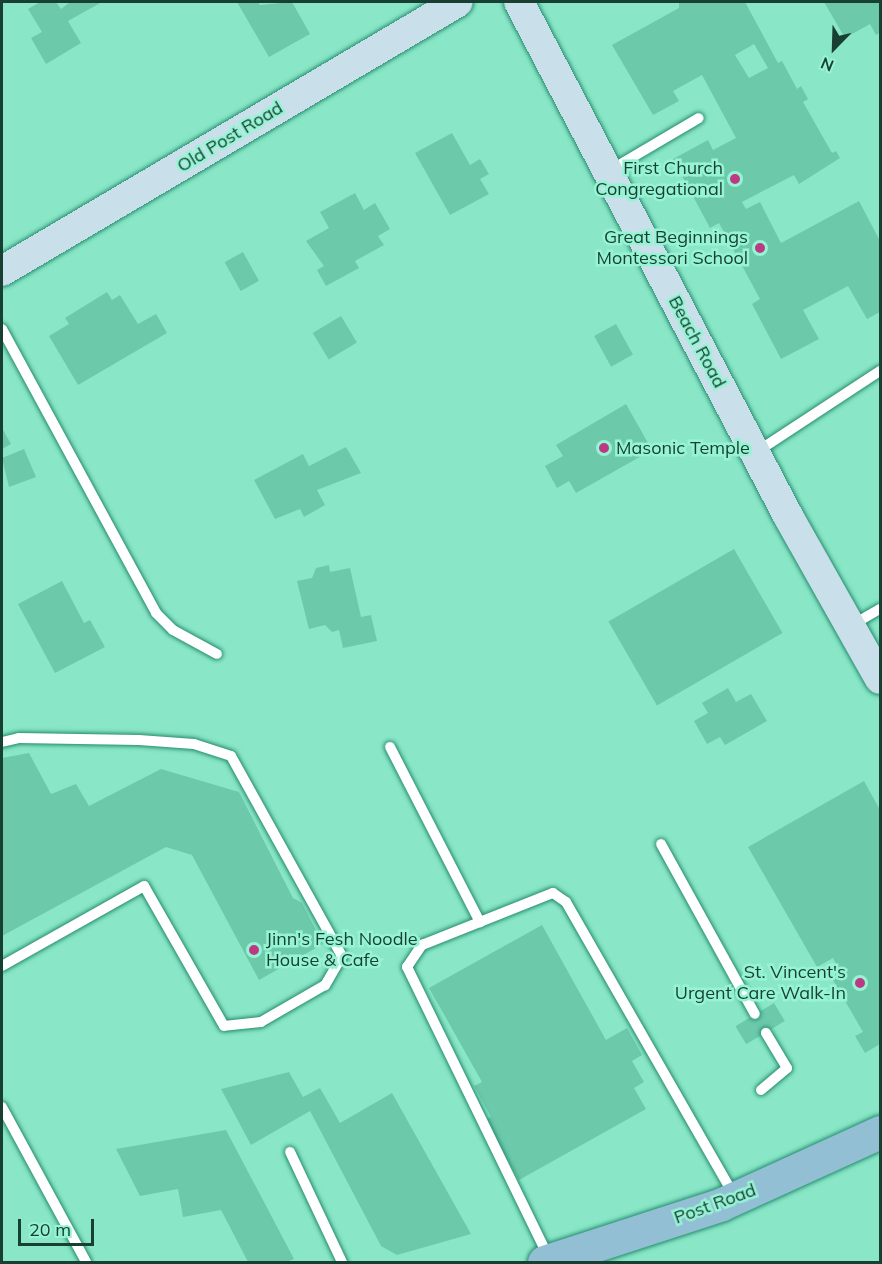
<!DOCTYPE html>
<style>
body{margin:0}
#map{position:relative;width:882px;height:1264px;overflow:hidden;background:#89e7c7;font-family:Mulish,sans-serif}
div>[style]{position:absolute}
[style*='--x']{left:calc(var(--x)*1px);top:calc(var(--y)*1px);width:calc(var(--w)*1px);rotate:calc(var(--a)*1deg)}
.building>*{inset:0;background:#6ccaab;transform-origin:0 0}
.roads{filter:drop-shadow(0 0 2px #268c6f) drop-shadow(0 0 2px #268c6f)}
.lane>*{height:10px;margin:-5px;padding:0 5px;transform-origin:5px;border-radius:5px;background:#fff}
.secondary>*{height:30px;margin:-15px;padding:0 15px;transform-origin:15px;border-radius:15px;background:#c9dfe9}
.primary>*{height:33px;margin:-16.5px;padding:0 16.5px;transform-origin:16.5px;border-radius:16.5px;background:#92bfd4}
.dots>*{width:16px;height:16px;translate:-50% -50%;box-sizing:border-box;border:3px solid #96f4d4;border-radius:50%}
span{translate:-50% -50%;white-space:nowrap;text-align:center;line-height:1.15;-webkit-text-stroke:5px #96f4d4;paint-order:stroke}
.street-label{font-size:18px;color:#173f32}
.poi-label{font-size:18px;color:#173f32}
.right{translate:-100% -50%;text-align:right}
.left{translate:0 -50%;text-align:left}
.frame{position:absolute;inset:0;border:3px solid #173f32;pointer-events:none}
.north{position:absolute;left:804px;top:18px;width:60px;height:60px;-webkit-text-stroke:4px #96f4d4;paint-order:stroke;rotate:203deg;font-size:16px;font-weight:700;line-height:24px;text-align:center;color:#173f32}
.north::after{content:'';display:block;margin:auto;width:21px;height:27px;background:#173f32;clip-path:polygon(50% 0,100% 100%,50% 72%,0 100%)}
.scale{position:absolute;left:18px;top:1219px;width:76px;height:27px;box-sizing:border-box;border:3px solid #173f32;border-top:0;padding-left:8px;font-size:18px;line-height:21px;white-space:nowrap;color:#173f32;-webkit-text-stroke:4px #96f4d4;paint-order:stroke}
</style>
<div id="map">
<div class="building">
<i style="clip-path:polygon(40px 2px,56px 2px,61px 9px,70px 2px,102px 2px,68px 21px,81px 43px,46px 64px,31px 38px,42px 32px,28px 9px)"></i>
<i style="clip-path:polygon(237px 2px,258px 2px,260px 5px,292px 2px,310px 34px,269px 57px)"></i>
<i style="clip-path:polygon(evenodd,679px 2px,745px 2px,778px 63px,782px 61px,797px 89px,801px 86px,808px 99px,803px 102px,832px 153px,836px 151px,840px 158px,799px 184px,794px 175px,742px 202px,746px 209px,760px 202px,781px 243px,859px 201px,880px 241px,880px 312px,867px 319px,848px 286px,803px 310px,819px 339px,781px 359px,752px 304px,760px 299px,719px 223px,710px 228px,673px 159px,708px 140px,713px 150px,736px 138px,702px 75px,673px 91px,679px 101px,653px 115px,612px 45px,679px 8px,679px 2px,754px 44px,768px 68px,749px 78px,735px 55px,754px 44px)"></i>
<i style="clip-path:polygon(824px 2px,880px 2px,880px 33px,876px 35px,870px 24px,845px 38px)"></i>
<i style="clip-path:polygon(452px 133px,470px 165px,480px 159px,489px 174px,480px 179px,489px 194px,450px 215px,415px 153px)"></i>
<i style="clip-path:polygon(355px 193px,364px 210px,375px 203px,390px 229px,378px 236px,384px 245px,355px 261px,359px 268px,326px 286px,317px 270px,324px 266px,306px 241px,329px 228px,320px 212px)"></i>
<i style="left:243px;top:252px;width:33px;height:21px;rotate:61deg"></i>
<i style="clip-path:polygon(107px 292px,112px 300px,120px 295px,138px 324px,156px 314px,167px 333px,78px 385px,49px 336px,69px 324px,65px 318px)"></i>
<i style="left:341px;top:316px;width:31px;height:33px;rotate:59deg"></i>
<i style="left:616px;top:324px;width:35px;height:25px;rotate:61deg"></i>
<i style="clip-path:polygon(626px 404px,652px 450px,576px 493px,569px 481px,557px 488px,545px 466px,563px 456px,556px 445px)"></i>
<i style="clip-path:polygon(2px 428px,11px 444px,2px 449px)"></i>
<i style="clip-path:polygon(346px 447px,361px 473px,317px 490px,325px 505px,304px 517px,300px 509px,275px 519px,254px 480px,303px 454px,309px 466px)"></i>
<i style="clip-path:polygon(24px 449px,36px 477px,9px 487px,2px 458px)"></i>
<i style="left:734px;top:549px;width:97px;height:145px;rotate:60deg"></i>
<i style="clip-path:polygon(329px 565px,330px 572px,350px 568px,361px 617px,371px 615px,377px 641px,343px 648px,339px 630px,332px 632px,325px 625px,309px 629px,297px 581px,312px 578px,316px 568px)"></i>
<i style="clip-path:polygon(62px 581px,84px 623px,90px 620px,105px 647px,55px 673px,18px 604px)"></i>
<i style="clip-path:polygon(728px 688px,736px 702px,751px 694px,767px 721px,725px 745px,720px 737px,707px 744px,694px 721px,708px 713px,702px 703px)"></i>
<i style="clip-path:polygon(29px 753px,51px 794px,76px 784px,89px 806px,161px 769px,239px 792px,293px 898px,302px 903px,323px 944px,259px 980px,192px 855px,166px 847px,2px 936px,2px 758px)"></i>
<i style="clip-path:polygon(864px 781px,880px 810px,880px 1044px,865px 1053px,855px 1036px,863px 1032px,830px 975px,839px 970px,833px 958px,817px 967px,748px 847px)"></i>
<i style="clip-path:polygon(542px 925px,606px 1040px,627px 1028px,642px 1055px,632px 1061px,644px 1082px,634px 1088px,646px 1109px,519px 1180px,485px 1120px,491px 1117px,474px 1086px,482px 1082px,429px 988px)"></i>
<i style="left:774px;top:1003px;width:21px;height:45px;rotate:59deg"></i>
<i style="clip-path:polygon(289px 1072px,303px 1097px,320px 1088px,340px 1123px,392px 1093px,471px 1234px,397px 1255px,381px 1246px,310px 1111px,251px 1145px,221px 1089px)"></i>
<i style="clip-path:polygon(226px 1130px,294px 1259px,287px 1262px,248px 1262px,221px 1210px,183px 1217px,178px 1189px,140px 1196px,116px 1149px)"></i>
</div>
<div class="roads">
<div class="lane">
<i style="--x:609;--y:171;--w:104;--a:-30.5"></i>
<i style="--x:2;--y:329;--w:323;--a:61.5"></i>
<i style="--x:156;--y:613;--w:24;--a:45"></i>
<i style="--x:173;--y:630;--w:50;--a:28.6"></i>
<i style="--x:758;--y:451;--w:146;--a:-33.3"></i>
<i style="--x:852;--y:625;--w:32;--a:-30"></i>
<i style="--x:2;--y:742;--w:17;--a:-13"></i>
<i style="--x:19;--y:738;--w:120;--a:1"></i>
<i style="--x:139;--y:740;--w:55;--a:4.2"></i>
<i style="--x:194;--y:744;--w:39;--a:18"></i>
<i style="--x:231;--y:756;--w:229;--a:61"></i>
<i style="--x:342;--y:956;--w:34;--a:120"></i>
<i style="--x:325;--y:985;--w:74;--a:150"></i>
<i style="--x:261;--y:1022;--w:37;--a:174"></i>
<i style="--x:224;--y:1026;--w:161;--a:-119.7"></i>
<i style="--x:144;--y:886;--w:163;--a:150.6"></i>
<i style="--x:390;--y:747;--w:197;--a:62.8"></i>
<i style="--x:661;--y:844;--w:194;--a:61.1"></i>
<i style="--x:761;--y:1090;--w:34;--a:-40"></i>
<i style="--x:787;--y:1068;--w:41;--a:-121"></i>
<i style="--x:2;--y:1107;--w:176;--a:61.5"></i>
<i style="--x:290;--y:1152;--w:122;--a:64.7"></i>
<i style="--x:549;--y:1258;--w:324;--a:-116"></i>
<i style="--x:407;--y:967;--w:27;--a:-56"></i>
<i style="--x:422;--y:945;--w:141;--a:-21.7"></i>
<i style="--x:553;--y:893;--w:16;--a:35"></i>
<i style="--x:566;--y:902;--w:338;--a:60.2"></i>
</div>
<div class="secondary">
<i style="--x:519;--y:2;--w:580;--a:62.37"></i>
<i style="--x:788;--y:516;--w:187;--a:60.6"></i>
<i style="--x:2;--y:271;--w:529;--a:-30.54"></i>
</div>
<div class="primary">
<i style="--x:544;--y:1262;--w:187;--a:-18"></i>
<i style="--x:722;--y:1204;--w:174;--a:-24.5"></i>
</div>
</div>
<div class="dots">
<i style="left:735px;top:179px;background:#bc3a83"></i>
<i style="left:760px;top:248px;background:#bc3a83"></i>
<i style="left:604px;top:448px;background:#bc3a83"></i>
<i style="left:254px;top:950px;background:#bc3a83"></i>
<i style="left:860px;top:983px;background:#bc3a83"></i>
</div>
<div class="street-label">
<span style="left:230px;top:137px;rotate:-31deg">Old Post Road</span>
<span style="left:697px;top:342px;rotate:62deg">Beach Road</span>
<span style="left:715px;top:1204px;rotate:-20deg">Post Road</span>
</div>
<div class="poi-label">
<span class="right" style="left:723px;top:179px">First Church<br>Congregational</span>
<span class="right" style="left:748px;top:248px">Great Beginnings<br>Montessori School</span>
<span class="left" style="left:616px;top:448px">Masonic Temple</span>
<span class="left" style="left:266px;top:950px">Jinn's Fesh Noodle<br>House &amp; Cafe</span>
<span class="right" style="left:846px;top:983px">St. Vincent's<br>Urgent Care Walk-In</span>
</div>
<div class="frame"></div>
<div class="north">N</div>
<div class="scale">20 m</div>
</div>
